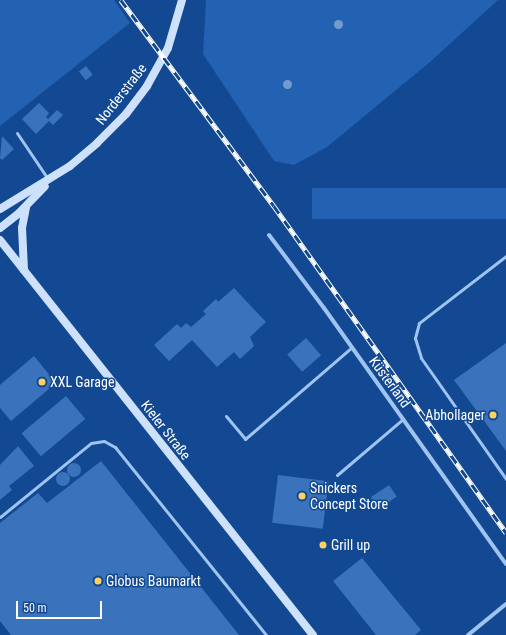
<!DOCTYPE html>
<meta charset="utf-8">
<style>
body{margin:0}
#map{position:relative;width:506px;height:635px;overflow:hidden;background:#124992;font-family:"Roboto Condensed",sans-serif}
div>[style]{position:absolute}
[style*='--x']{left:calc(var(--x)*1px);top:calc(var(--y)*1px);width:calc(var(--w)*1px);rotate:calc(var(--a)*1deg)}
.green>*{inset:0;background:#2362b2;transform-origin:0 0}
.building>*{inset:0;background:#3a72bb;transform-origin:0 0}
.round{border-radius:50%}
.service>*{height:3px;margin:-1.5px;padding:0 1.5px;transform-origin:1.5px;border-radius:1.5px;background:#9fc4f2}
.minor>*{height:4px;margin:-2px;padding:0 2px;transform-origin:2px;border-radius:2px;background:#9fc4f2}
.secondary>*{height:8px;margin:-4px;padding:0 4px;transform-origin:4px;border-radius:4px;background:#cee1fc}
.rail>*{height:4.5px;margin-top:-2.25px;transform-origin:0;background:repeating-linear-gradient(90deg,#124992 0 9px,#fff 0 18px);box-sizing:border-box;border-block:1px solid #fff}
.trees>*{width:9px;height:9px;margin:-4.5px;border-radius:50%;background:#759bcd}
.dots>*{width:11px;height:11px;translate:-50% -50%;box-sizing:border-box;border:2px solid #124992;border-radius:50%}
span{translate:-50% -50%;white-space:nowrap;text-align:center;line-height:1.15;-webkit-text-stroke:3px #124992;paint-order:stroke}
.street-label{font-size:14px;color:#fff}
.poi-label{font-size:14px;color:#fff}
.left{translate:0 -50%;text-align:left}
.right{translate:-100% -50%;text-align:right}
.scale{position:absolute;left:16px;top:601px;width:86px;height:18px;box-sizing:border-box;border:2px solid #fff;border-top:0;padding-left:5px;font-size:12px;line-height:14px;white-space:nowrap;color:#fff;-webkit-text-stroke:3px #124992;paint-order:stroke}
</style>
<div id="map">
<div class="green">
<i style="clip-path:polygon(0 0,114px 0,130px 23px,0 126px)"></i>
<i style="clip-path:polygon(206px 0,498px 0,430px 62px,327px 147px,294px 165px,274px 161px,203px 54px)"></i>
<i style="left:506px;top:188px;width:31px;height:194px;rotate:90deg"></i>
</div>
<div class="building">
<i style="left:86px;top:66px;width:11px;height:9px;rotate:52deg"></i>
<i style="clip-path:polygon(39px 103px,49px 113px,46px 117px,48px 119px,57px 110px,63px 115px,53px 125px,49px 121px,36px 134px,22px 119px)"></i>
<i style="clip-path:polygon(2px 136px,14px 149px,2px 160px,0 158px)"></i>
<i style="clip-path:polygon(234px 288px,266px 322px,250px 337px,254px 346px,240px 359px,234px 352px,217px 367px,192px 340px,169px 361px,154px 345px,177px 324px,181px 328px,186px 323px,191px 327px,206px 314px,203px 311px,216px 299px,218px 302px)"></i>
<i style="left:306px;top:338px;width:23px;height:25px;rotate:49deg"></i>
<i style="clip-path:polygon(506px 343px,506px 451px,454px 380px)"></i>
<i style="clip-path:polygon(34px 356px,56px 383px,11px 421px,0 408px,0 385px)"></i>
<i style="left:66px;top:396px;width:30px;height:58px;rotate:50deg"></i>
<i style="clip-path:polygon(18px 446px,34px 466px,9px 486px,12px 490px,0 500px,0 465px)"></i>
<i style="clip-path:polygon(101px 461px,239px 635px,11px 635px,0 621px,0 523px,38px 493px,47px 503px)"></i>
<i class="round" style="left:67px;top:463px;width:14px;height:14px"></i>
<i class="round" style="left:56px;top:472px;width:14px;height:14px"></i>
<i style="left:278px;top:475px;width:51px;height:48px;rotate:7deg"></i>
<i style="left:389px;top:485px;width:14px;height:22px;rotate:56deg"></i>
<i style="clip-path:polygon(362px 558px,421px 630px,415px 635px,376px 635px,333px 581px)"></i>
</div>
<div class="service">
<i style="--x:17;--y:133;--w:55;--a:56"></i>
<i style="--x:506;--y:256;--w:110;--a:142.4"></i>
<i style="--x:419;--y:323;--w:16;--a:105"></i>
<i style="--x:415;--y:338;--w:21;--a:73"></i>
<i style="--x:421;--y:358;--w:148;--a:54.9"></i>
<i style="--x:226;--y:416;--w:30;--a:50"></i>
<i style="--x:245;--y:439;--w:141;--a:-40.7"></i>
<i style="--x:337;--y:475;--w:87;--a:-40.3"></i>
<i style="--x:0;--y:517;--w:117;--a:-39.1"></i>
<i style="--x:91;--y:443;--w:13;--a:-9"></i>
<i style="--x:104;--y:441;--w:13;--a:29"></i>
<i style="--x:115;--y:447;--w:241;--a:51.2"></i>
</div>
<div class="minor">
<i style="--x:269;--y:235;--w:91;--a:53"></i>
<i style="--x:324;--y:308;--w:314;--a:54.6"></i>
<i style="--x:468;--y:635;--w:49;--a:-39.2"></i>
</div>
<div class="secondary">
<i style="--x:0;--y:209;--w:82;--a:-31.6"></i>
<i style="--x:70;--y:166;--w:35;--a:-40"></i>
<i style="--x:97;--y:143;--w:41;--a:-45"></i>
<i style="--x:126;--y:114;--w:35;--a:-53"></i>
<i style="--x:147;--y:86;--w:43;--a:-61.1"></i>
<i style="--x:168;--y:48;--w:50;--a:-73.7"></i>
<i style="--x:0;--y:228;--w:24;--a:-38"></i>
<i style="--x:19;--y:213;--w:37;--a:-46"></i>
<i style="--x:0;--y:240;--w:504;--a:51.61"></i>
<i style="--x:24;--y:270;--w:42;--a:-92.7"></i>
<i style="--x:22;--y:228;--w:21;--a:-79"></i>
</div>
<div class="rail">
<i style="--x:121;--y:0;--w:257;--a:53.4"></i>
<i style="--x:274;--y:206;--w:401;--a:54.6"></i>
</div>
<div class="trees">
<i style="left:338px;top:24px"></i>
<i style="left:287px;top:84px"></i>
</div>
<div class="dots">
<i style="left:42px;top:382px;background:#ffd260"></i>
<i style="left:493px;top:415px;background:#ffd260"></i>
<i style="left:302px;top:496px;background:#ffd260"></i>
<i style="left:323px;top:545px;background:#ffd260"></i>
<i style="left:98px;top:581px;background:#ffd260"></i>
</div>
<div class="street-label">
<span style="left:121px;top:94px;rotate:-52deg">Norderstraße</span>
<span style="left:390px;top:382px;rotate:54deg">Küsterland</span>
<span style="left:166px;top:430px;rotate:52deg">Kieler Straße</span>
</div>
<div class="poi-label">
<span class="left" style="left:50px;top:382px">XXL Garage</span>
<span class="right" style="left:485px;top:415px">Abhollager</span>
<span class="left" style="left:310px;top:496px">Snickers<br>Concept Store</span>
<span class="left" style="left:331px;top:545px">Grill up</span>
<span class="left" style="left:106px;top:581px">Globus Baumarkt</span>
</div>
<div class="scale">50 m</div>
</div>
